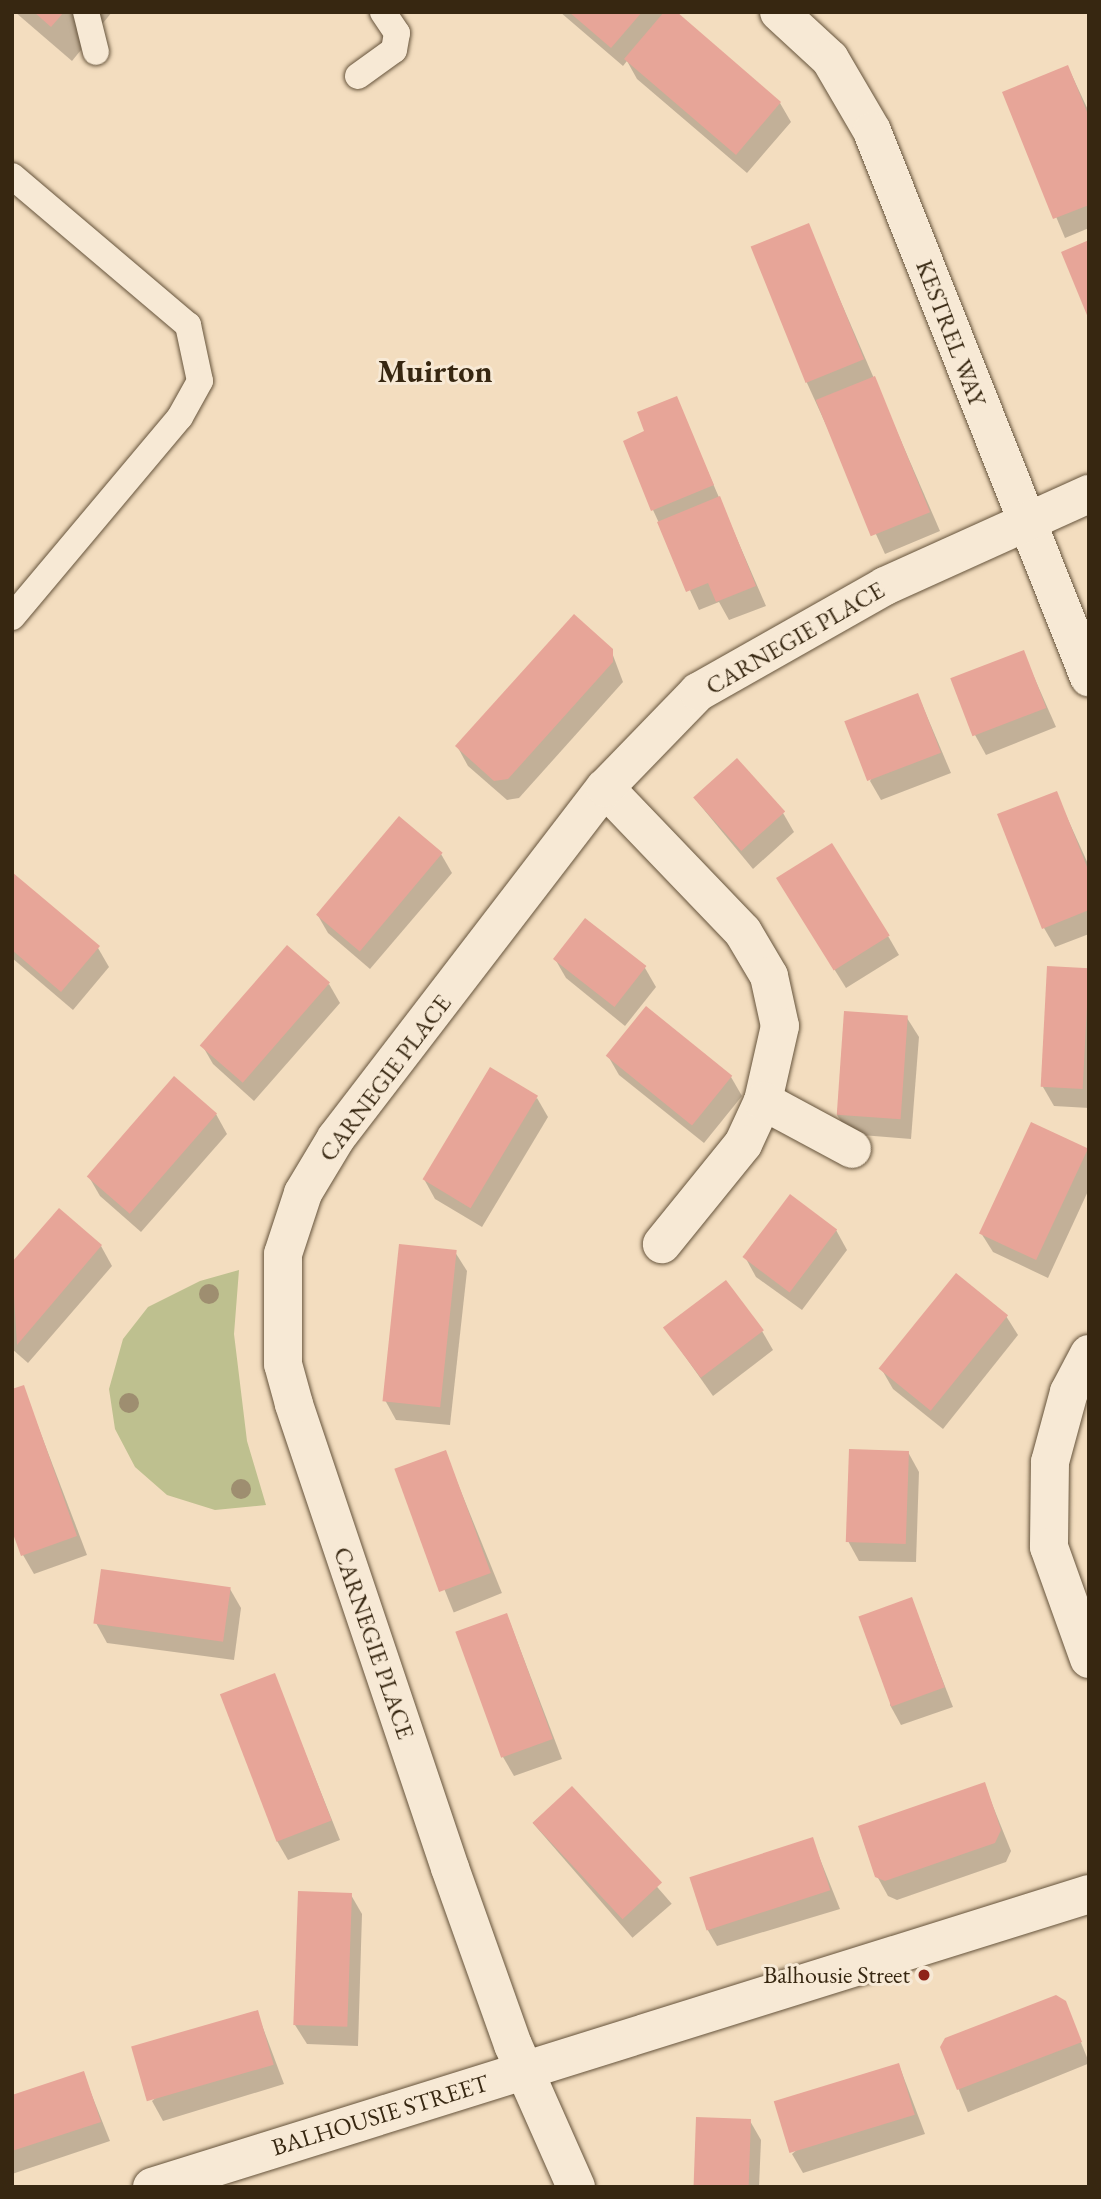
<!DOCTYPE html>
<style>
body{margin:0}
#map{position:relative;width:1101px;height:2199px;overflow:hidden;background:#f3ddbf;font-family:"EB Garamond",serif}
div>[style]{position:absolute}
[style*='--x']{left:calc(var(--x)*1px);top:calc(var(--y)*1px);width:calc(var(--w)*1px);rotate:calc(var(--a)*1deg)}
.green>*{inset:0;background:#bec08f}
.shadow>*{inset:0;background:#0003;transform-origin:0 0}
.building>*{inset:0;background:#e7a598;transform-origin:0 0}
.roads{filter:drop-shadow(0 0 2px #66543c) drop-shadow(0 0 2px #66543c)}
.lane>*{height:26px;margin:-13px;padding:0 13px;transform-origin:13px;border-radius:13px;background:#f7e9d5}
.street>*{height:38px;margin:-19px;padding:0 19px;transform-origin:19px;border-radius:19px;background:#f7e9d5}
.trees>*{width:20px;height:20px;margin:-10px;border-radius:50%;background:#9e8e70}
.dots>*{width:19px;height:19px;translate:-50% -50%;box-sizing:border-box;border:4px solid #f7e9d5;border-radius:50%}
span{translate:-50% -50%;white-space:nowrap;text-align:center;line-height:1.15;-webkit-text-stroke:6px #f7e9d5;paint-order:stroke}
.street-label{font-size:24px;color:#372711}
.poi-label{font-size:24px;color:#372711}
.right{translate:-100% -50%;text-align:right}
.district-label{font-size:32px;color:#372711;font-weight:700}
.frame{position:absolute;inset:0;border:14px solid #372711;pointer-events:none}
</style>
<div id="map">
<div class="green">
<i style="clip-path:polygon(239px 1270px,234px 1334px,247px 1441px,266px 1505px,215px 1510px,167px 1495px,135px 1467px,115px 1429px,109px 1389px,123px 1339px,148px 1307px,200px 1281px)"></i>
</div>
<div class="shadow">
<i style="clip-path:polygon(15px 12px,112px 12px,72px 61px)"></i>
<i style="clip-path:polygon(560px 12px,665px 12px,780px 103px,791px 122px,747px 173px,637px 79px,627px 61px,623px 66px)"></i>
<i style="clip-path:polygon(1068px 67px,1089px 112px,1089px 228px,1065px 238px,1004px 93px)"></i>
<i style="clip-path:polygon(808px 226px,940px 531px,885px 554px,807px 383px)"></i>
<i style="clip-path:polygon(676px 398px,766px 606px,729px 620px,719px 602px,699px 610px,653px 510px,647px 432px)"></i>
<i style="clip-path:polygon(611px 650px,623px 682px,519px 798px,507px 800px,468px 766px,457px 746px)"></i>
<i style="clip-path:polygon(1023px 652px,1056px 727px,986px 755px,975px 735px)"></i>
<i style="clip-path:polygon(918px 695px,951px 773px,881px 800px,870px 781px)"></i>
<i style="clip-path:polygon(1056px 793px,1089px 866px,1089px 934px,1055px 947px,1044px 928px)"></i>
<i style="clip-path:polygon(695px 799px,783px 813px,794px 832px,753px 869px)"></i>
<i style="clip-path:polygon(441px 854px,452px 873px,370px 969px,328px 933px,317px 914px)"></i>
<i style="clip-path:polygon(12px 874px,98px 948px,109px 967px,73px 1010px,12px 958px)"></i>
<i style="clip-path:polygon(789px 897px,888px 936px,899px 955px,846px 988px)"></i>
<i style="clip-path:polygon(586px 920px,645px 968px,656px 987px,625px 1026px,566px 978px,555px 959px)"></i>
<i style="clip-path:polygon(1089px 969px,1089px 1108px,1054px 1106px,1043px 1087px)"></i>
<i style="clip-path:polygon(329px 984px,340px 1003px,254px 1101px,213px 1064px,202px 1045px)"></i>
<i style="clip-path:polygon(907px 1018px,919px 1037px,911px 1139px,849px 1134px,837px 1115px)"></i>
<i style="clip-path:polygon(608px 1056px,731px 1077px,742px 1096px,704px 1143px,619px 1075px)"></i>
<i style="clip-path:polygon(537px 1098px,548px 1117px,482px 1227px,435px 1199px,424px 1179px)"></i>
<i style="clip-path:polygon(216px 1114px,227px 1134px,141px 1232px,100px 1196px,89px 1177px)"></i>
<i style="clip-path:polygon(1087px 1149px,1089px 1189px,1048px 1278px,993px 1252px,981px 1233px)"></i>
<i style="clip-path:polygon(60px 1210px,101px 1246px,112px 1266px,28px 1363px,12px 1349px,12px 1265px)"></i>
<i style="clip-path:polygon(836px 1230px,847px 1250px,802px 1310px,756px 1277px,745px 1257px)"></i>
<i style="clip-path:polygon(455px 1252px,467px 1271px,450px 1425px,396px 1420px,385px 1400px)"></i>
<i style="clip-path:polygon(1006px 1316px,1018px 1335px,943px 1429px,893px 1389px,882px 1370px)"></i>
<i style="clip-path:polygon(665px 1328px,762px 1331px,773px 1350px,713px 1396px)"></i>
<i style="clip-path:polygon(23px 1387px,87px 1555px,34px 1574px,23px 1555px)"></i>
<i style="left:445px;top:1452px;width:152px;height:52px;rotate:68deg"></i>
<i style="clip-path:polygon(908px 1452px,919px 1472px,916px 1562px,859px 1561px,848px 1541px)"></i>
<i style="clip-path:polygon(230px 1589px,241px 1608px,234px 1660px,107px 1643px,96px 1623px)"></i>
<i style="clip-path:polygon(911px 1599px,953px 1707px,901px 1725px,890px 1705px)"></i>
<i style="clip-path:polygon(507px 1615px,562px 1759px,514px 1776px,503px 1757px)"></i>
<i style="clip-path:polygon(274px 1675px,340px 1840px,288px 1860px,277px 1841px)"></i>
<i style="clip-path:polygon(984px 1784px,1011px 1851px,1006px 1862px,897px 1900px,888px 1896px,877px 1876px)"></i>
<i style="left:572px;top:1789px;width:152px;height:52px;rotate:49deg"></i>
<i style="clip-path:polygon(812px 1839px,840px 1909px,717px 1946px,706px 1927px)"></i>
<i style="clip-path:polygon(351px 1895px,362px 1914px,358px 2046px,307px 2044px,295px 2025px)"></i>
<i style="left:1065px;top:2003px;width:65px;height:131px;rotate:68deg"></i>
<i style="clip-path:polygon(257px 2012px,284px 2084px,163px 2121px,152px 2101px)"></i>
<i style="clip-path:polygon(899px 2065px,925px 2134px,803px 2173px,792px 2154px)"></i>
<i style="clip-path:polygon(83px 2073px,110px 2141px,12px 2174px,12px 2096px)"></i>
<i style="clip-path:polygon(750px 2121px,761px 2140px,759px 2187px,694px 2187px)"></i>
</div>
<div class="building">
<i style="clip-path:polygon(34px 12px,64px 12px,51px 27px)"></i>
<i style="clip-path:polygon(569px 12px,642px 12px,611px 48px)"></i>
<i style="clip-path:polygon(664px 12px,677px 12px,781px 102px,736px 155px,624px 59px)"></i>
<i style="clip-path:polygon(1068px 65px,1089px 117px,1089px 205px,1053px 219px,1002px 92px)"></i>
<i style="left:809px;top:223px;width:147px;height:63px;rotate:68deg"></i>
<i style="clip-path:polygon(1089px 240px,1089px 320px,1061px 252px)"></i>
<i style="left:875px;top:376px;width:147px;height:64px;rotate:68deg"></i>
<i style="clip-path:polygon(677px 396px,714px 485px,651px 511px,623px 441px,644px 431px,637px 412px)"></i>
<i style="clip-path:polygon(720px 496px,756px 586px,716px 602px,708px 583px,686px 592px,657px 522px)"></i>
<i style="clip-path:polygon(574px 614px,613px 649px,613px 662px,508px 779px,494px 781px,455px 746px)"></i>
<i style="left:1024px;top:650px;width:62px;height:79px;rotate:69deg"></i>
<i style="left:918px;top:693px;width:64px;height:79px;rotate:69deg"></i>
<i style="left:737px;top:758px;width:72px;height:59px;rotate:48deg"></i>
<i style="clip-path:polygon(1057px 791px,1089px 872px,1089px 910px,1042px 929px,997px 814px)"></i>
<i style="left:399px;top:816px;width:57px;height:129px;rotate:40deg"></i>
<i style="left:832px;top:843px;width:109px;height:66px;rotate:58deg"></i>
<i style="clip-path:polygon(12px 872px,100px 946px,61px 992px,12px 950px)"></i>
<i style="left:585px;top:918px;width:78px;height:52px;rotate:38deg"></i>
<i style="left:287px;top:945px;width:57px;height:133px;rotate:41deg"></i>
<i style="left:1047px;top:966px;width:42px;height:121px;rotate:3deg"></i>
<i style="left:646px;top:1006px;width:111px;height:64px;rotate:39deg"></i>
<i style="left:844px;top:1011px;width:64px;height:104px;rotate:4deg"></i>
<i style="left:490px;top:1067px;width:56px;height:131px;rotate:31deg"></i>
<i style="left:174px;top:1076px;width:57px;height:133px;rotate:41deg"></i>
<i style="left:1031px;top:1122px;width:63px;height:123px;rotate:25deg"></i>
<i style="left:790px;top:1194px;width:59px;height:79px;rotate:37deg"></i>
<i style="clip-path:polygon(59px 1208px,102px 1245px,17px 1345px,12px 1262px)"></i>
<i style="left:399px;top:1244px;width:58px;height:158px;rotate:6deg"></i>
<i style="left:956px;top:1273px;width:67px;height:123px;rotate:39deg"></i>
<i style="left:726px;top:1280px;width:63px;height:79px;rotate:53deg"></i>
<i style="clip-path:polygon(24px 1385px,77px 1536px,21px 1556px,12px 1531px,12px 1389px)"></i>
<i style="left:849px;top:1449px;width:60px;height:93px;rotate:2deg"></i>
<i style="left:446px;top:1450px;width:131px;height:55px;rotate:70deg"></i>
<i style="left:101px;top:1569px;width:131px;height:55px;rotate:8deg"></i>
<i style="left:912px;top:1597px;width:96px;height:57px;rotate:70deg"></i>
<i style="left:507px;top:1613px;width:134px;height:55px;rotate:70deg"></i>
<i style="left:275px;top:1673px;width:158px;height:59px;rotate:69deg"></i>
<i style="clip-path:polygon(985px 1782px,1001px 1830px,995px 1843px,885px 1881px,875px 1877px,858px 1826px)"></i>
<i style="left:572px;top:1786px;width:132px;height:54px;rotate:47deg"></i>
<i style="left:813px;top:1837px;width:56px;height:130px;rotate:72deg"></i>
<i style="left:298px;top:1891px;width:54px;height:134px;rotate:2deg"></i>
<i style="clip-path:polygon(1056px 1995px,1066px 2001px,1082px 2042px,957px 2090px,940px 2047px,945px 2038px)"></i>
<i style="left:258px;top:2010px;width:57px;height:132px;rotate:74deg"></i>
<i style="left:899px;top:2063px;width:54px;height:131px;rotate:73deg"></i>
<i style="clip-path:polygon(84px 2071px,101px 2122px,12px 2151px,12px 2095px)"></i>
<i style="left:696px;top:2117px;width:55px;height:70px;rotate:2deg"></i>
</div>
<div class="roads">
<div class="lane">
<i style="--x:86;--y:12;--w:41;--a:76"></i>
<i style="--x:358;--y:76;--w:44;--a:-35.8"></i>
<i style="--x:394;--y:50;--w:17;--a:-80"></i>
<i style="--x:397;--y:33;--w:25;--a:-124"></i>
<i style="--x:12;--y:176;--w:231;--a:40.3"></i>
<i style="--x:188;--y:325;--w:57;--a:77.9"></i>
<i style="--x:200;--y:381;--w:41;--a:119.1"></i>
<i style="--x:180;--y:417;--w:261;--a:130"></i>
</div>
<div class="street">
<i style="--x:779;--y:12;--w:69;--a:42.7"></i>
<i style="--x:830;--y:59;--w:83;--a:59.7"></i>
<i style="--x:872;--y:131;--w:588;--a:68.33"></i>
<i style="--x:605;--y:788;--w:199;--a:46.2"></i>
<i style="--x:743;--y:932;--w:51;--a:59.4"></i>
<i style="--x:769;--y:976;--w:51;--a:77.6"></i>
<i style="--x:780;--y:1026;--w:77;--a:102.8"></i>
<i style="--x:763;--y:1101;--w:47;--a:114.9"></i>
<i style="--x:743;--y:1144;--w:129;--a:129"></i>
<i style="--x:763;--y:1101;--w:101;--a:28.3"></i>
<i style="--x:1089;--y:1354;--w:43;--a:117.8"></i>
<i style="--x:1069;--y:1392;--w:73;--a:105.2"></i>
<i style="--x:1050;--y:1462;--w:85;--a:90.7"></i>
<i style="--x:1049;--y:1547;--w:119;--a:70.3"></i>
<i style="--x:152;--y:2187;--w:982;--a:-17.36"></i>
<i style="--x:576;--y:2187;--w:155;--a:-113.9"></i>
<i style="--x:513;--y:2045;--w:188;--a:-109.6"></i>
<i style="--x:450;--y:1868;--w:490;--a:-108.6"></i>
<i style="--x:294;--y:1404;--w:41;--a:-105.4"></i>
<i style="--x:283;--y:1364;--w:110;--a:-90"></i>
<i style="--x:283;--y:1254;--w:64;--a:-71.8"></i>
<i style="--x:303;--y:1193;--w:64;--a:-59"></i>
<i style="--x:336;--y:1138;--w:441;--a:-52.5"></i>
<i style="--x:605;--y:788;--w:134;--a:-45.9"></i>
<i style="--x:698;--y:692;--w:215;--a:-29.5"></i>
<i style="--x:885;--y:586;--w:224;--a:-24.3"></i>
</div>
</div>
<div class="trees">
<i style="left:209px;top:1294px"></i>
<i style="left:129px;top:1403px"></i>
<i style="left:241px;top:1489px"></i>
</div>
<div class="dots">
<i style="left:924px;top:1975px;background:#8f2418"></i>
</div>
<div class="street-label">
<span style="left:951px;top:333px;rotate:69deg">KESTREL WAY</span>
<span style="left:795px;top:638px;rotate:-30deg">CARNEGIE PLACE</span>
<span style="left:385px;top:1078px;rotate:-53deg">CARNEGIE PLACE</span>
<span style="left:374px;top:1643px;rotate:71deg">CARNEGIE PLACE</span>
<span style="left:380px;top:2115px;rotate:-17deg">BALHOUSIE STREET</span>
</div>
<div class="poi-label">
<span class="right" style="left:910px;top:1975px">Balhousie Street</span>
</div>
<div class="district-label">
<span style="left:435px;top:371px">Muirton</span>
</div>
<div class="frame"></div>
</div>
